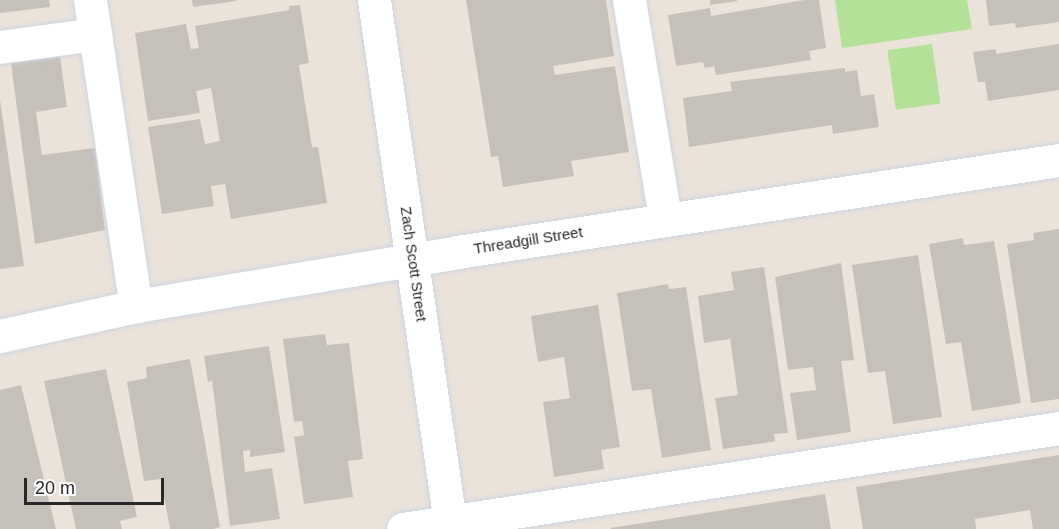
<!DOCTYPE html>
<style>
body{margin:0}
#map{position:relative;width:1059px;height:529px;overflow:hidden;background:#ebe3da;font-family:Arial,sans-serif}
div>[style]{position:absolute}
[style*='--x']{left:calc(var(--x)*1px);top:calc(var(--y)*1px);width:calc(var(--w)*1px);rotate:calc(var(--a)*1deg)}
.green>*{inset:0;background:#b3e197;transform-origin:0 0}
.building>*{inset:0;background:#c6c0ba}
.roads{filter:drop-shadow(0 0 2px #cfd3e1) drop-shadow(0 0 2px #cfd3e1)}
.minor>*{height:33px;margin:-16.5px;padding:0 16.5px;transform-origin:16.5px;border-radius:16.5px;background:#fff}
span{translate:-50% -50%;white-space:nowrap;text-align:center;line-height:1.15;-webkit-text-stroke:4.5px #fff;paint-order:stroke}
.street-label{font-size:15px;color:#282828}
.scale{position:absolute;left:24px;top:478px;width:140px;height:27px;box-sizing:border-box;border:3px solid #282828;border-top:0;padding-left:8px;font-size:18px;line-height:21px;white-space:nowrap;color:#282828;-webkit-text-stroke:4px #fff;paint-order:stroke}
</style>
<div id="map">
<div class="green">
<i style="clip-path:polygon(835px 0,967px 0,972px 29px,842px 48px)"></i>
<i style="left:932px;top:44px;width:60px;height:45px;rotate:82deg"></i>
</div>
<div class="building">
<i style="clip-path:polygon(0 0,49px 0,50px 7px,0 13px)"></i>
<i style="clip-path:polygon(192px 0,236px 0,236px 1px,193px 7px)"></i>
<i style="clip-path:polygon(466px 0,606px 0,614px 56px,553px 66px,555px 75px,615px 66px,629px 152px,571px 161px,574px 176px,503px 187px,498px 156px,491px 157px)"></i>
<i style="clip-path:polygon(710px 0,737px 0,737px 1px,710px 5px)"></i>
<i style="clip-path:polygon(804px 0,819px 0,826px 48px,809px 51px,811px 60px,716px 75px,714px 66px,705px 68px,703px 62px,676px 66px,668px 15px,710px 8px,711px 16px)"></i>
<i style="clip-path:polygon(986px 0,1059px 0,1059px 22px,1016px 28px,1015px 23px,989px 26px)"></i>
<i style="clip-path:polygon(300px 5px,309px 63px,299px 65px,312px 147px,318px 147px,327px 203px,231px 219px,225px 184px,211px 186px,214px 206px,162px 214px,148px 127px,200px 119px,205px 144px,220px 141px,211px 88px,196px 91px,200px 113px,148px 121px,135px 33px,186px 24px,191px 49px,199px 48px,195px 26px,289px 10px,289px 6px)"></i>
<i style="clip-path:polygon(1059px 44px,1059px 90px,988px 101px,985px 82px,978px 82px,973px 52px,996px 49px,996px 54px)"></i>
<i style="clip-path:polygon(60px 57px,67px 107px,36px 112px,42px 155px,95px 148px,105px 230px,35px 244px,11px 63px)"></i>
<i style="clip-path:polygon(845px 68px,845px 72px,857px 70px,861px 96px,874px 94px,879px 127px,833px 134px,832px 125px,689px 147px,683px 98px,732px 91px,730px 82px)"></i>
<i style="clip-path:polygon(0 100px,24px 266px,0 269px)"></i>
<i style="clip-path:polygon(1059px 229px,1059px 399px,1031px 403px,1007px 244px,1034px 240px,1033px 233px)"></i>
<i style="clip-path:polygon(963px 238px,964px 245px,994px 241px,1021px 403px,972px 411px,961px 342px,946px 344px,929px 244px)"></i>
<i style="clip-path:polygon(918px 255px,942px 417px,893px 424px,885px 371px,868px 373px,852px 265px)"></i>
<i style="clip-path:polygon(841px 263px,854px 360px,841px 361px,851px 432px,797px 440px,790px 393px,816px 390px,813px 367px,788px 370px,775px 277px)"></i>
<i style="clip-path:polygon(764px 267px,788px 433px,774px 434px,775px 441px,771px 442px,723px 449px,715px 398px,738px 395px,730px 339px,704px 343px,698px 296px,734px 290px,731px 272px)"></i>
<i style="clip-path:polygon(668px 284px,669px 289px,686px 287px,711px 450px,662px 458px,651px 389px,632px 391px,617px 293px)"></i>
<i style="clip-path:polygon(598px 305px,620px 447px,601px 450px,604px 469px,554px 477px,543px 402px,570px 398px,564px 357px,538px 362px,531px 316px)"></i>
<i style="clip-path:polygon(325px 334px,327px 345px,349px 343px,363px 459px,348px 461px,353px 497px,304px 504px,294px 437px,304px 435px,302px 421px,294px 422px,283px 339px)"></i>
<i style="clip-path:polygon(269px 346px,285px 452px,250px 457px,250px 450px,243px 451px,245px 472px,272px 468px,280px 519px,230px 526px,212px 380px,208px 382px,204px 356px)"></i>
<i style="clip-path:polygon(190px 359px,220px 527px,213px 529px,170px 529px,161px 479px,144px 481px,127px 382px,147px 378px,146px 367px)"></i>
<i style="clip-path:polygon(106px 369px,137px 517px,120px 521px,122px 529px,76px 529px,44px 381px)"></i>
<i style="clip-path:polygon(21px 385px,56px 529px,0 529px,0 390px)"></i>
<i style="clip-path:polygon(1059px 455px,1059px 529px,1033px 529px,1030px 510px,975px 519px,976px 529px,863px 529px,856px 487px)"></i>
<i style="clip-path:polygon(825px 494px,831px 529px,611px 529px,611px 528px)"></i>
</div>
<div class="roads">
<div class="minor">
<i style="--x:90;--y:0;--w:309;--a:81.5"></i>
<i style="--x:374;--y:0;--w:535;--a:81.72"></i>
<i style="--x:629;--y:0;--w:221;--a:80.6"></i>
<i style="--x:0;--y:47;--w:96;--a:-7.8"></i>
<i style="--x:0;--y:336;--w:139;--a:-12.4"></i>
<i style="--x:136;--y:306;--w:326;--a:-9.5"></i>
<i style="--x:457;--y:252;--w:609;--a:-8.69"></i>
<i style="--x:403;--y:529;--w:664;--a:-8.75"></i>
</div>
</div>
<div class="street-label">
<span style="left:528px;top:240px;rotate:-9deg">Threadgill Street</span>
<span style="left:414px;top:264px;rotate:82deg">Zach Scott Street</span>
</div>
<div class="scale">20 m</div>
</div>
